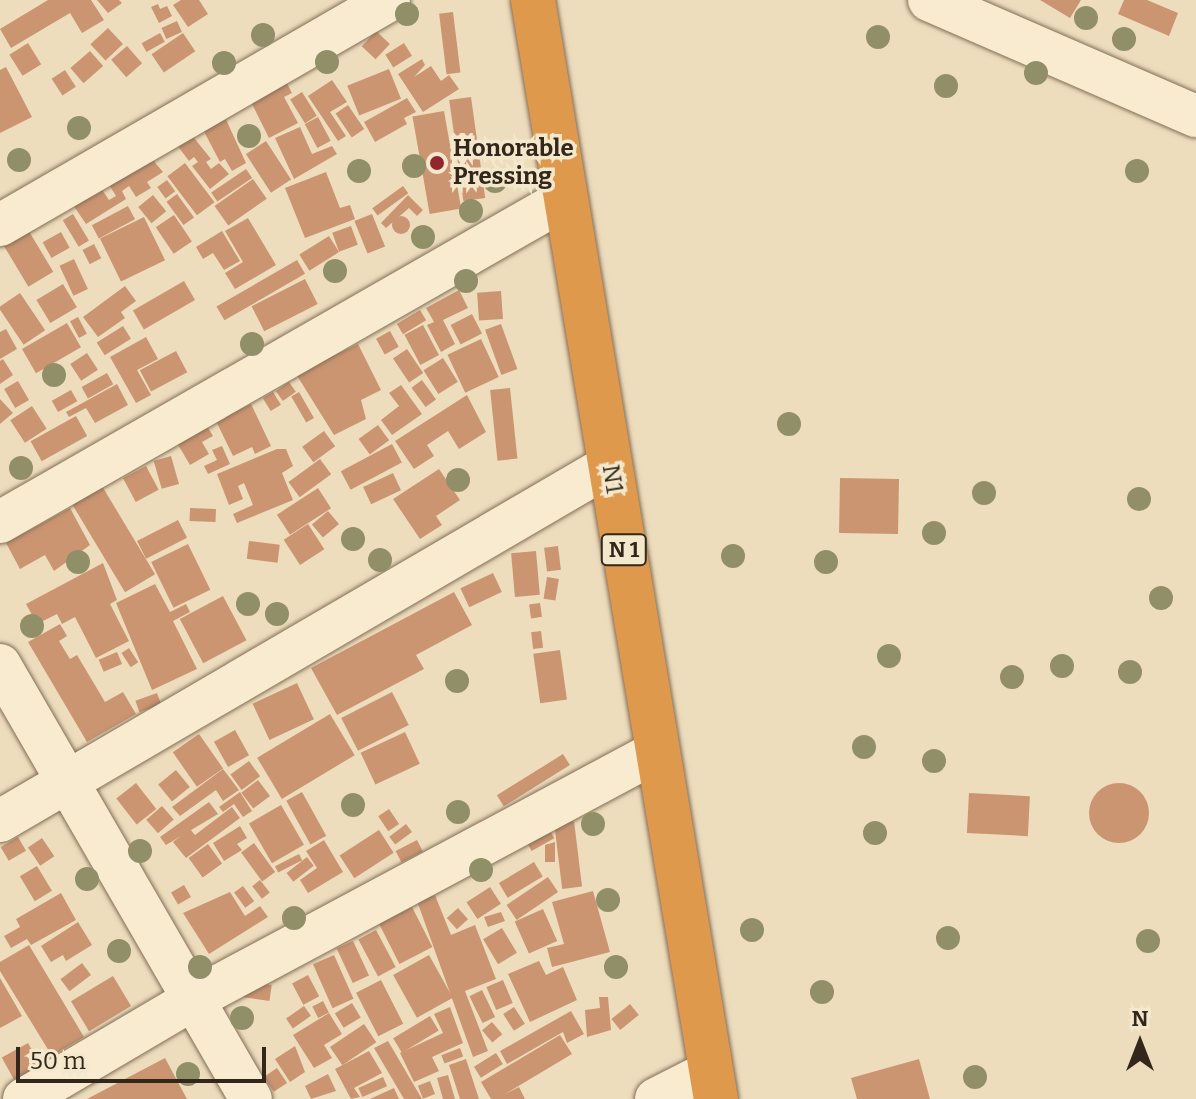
<!DOCTYPE html>
<style>
body{margin:0}
#map{position:relative;width:1196px;height:1099px;overflow:hidden;background:#edddbd;font-family:Bitter,serif}
div>[style]{position:absolute}
[style*='--x']{left:calc(var(--x)*1px);top:calc(var(--y)*1px);width:calc(var(--w)*1px);rotate:calc(var(--a)*1deg)}
.building>*{inset:0;background:#cb9572;transform-origin:0 0}
.round{border-radius:50%}
.roads{filter:drop-shadow(0 0 2px #846d56) drop-shadow(0 0 2px #846d56)}
.minor>*{height:42px;margin:-21px;padding:0 21px;transform-origin:21px;border-radius:21px;background:#f8ebcf}
.highway>*{height:44px;margin:-22px;padding:0 22px;transform-origin:22px;border-radius:22px;background:#de994c}
.trees>*{width:24px;height:24px;margin:-12px;border-radius:50%;background:#918f68}
.dots>*{width:22px;height:22px;translate:-50% -50%;box-sizing:border-box;border:4px solid #f4e8cc;border-radius:50%}
span{translate:-50% -50%;white-space:nowrap;text-align:center;line-height:1.15;-webkit-text-stroke:7px #f4e8cc;paint-order:stroke}
.shield-label span{padding:2px 6px;background:#f4e8cc;border:2px solid;border-radius:6px;-webkit-text-stroke-width:0}
.shield-label{font-size:22px;color:#33261b;font-weight:700}
.poi-label{font-size:24px;color:#33261b;font-weight:700}
.left{translate:0 -50%;text-align:left}
.street-label{font-size:24px;color:#33261b}
.north{position:absolute;left:1100px;top:1003px;width:80px;height:80px;-webkit-text-stroke:6px #f4e8cc;paint-order:stroke;rotate:0deg;font-size:22px;font-weight:700;line-height:32px;text-align:center;color:#33261b}
.north::after{content:'';display:block;margin:auto;width:28px;height:36px;background:#33261b;clip-path:polygon(50% 0,100% 100%,50% 72%,0 100%)}
.scale{position:absolute;left:16px;top:1047px;width:250px;height:36px;box-sizing:border-box;border:4px solid #33261b;border-top:0;padding-left:10px;font-size:24px;line-height:28px;white-space:nowrap;color:#33261b;-webkit-text-stroke:6px #f4e8cc;paint-order:stroke}
</style>
<div id="map">
<div class="building">
<i style="clip-path:polygon(48px 0,91px 0,104px 20px,82px 33px,70px 13px,11px 48px,0 29px)"></i>
<i style="clip-path:polygon(97px 0,119px 0,122px 3px,108px 13px)"></i>
<i style="clip-path:polygon(181px 0,199px 0,208px 14px,188px 27px,173px 5px)"></i>
<i style="clip-path:polygon(1040px 0,1081px 0,1070px 18px)"></i>
<i style="clip-path:polygon(1124px 0,1147px 0,1178px 13px,1169px 36px,1118px 14px)"></i>
<i style="clip-path:polygon(158px 4px,160px 9px,167px 6px,172px 16px,159px 23px,151px 7px)"></i>
<i style="left:453px;top:12px;width:61px;height:14px;rotate:83deg"></i>
<i style="left:177px;top:21px;width:12px;height:17px;rotate:66deg"></i>
<i style="left:108px;top:28px;width:22px;height:24px;rotate:47deg"></i>
<i style="left:376px;top:31px;width:19px;height:21px;rotate:43deg"></i>
<i style="left:160px;top:33px;width:10px;height:21px;rotate:61deg"></i>
<i style="left:183px;top:33px;width:22px;height:38px;rotate:56deg"></i>
<i style="left:28px;top:43px;width:25px;height:22px;rotate:58deg"></i>
<i style="left:404px;top:43px;width:15px;height:22px;rotate:58deg"></i>
<i style="left:127px;top:46px;width:23px;height:21px;rotate:49deg"></i>
<i style="left:90px;top:51px;width:20px;height:26px;rotate:49deg"></i>
<i style="clip-path:polygon(422px 59px,425px 65px,414px 77px,431px 66px,441px 81px,449px 75px,459px 89px,423px 112px,398px 74px)"></i>
<i style="clip-path:polygon(6px 67px,32px 117px,0 133px,0 70px)"></i>
<i style="left:389px;top:69px;width:32px;height:45px;rotate:68deg"></i>
<i style="left:65px;top:70px;width:20px;height:16px;rotate:57deg"></i>
<i style="clip-path:polygon(282px 74px,292px 93px,284px 97px,298px 123px,269px 138px,246px 92px)"></i>
<i style="clip-path:polygon(332px 80px,347px 102px,330px 112px,346px 136px,338px 141px,308px 96px)"></i>
<i style="left:302px;top:92px;width:28px;height:14px;rotate:58deg"></i>
<i style="left:471px;top:97px;width:102px;height:22px;rotate:82deg"></i>
<i style="clip-path:polygon(407px 98px,416px 112px,404px 118px,407px 124px,375px 142px,364px 122px)"></i>
<i style="left:348px;top:105px;width:29px;height:15px;rotate:56deg"></i>
<i style="left:444px;top:111px;width:99px;height:32px;rotate:80deg"></i>
<i style="clip-path:polygon(223px 113px,246px 163px,232px 171px,225px 159px,220px 162px,200px 124px)"></i>
<i style="left:318px;top:117px;width:27px;height:15px;rotate:62deg"></i>
<i style="clip-path:polygon(300px 127px,312px 154px,332px 146px,337px 154px,294px 179px,275px 138px)"></i>
<i style="clip-path:polygon(187px 129px,211px 159px,206px 162px,211px 169px,219px 163px,229px 174px,210px 189px,192px 166px,198px 162px,194px 157px,189px 161px,173px 140px)"></i>
<i style="left:266px;top:141px;width:46px;height:24px;rotate:57deg"></i>
<i style="clip-path:polygon(147px 153px,163px 172px,147px 182px,151px 188px,136px 197px,129px 186px,122px 191px,126px 199px,86px 224px,69px 199px,96px 181px,109px 200px,116px 196px,105px 178px)"></i>
<i style="left:185px;top:163px;width:49px;height:22px;rotate:53deg"></i>
<i style="left:246px;top:169px;width:11px;height:42px;rotate:56deg"></i>
<i style="clip-path:polygon(326px 172px,340px 208px,350px 205px,355px 219px,305px 238px,285px 188px)"></i>
<i style="left:253px;top:179px;width:24px;height:47px;rotate:55deg"></i>
<i style="left:167px;top:180px;width:14px;height:12px;rotate:54deg"></i>
<i style="left:403px;top:186px;width:9px;height:38px;rotate:54deg"></i>
<i style="left:177px;top:194px;width:29px;height:13px;rotate:54deg"></i>
<i style="left:153px;top:195px;width:21px;height:19px;rotate:51deg"></i>
<i style="clip-path:polygon(408px 195px,423px 210px,417px 216px,409px 208px,386px 228px,381px 223px)"></i>
<i style="left:128px;top:206px;width:15px;height:41px;rotate:62deg"></i>
<i style="left:73px;top:214px;width:31px;height:12px;rotate:59deg"></i>
<i style="left:372px;top:214px;width:35px;height:19px;rotate:68deg"></i>
<i style="left:174px;top:215px;width:32px;height:22px;rotate:56deg"></i>
<i class="round" style="left:392px;top:216px;width:18px;height:18px"></i>
<i style="left:144px;top:217px;width:48px;height:49px;rotate:64deg"></i>
<i style="clip-path:polygon(248px 218px,276px 265px,235px 289px,225px 273px,243px 262px,225px 231px)"></i>
<i style="left:351px;top:226px;width:20px;height:20px;rotate:70deg"></i>
<i style="left:27px;top:228px;width:51px;height:29px;rotate:59deg"></i>
<i style="clip-path:polygon(222px 231px,240px 261px,224px 270px,213px 253px,203px 259px,196px 247px)"></i>
<i style="left:61px;top:232px;width:18px;height:21px;rotate:61deg"></i>
<i style="left:329px;top:236px;width:19px;height:35px;rotate:58deg"></i>
<i style="left:94px;top:244px;width:16px;height:13px;rotate:63deg"></i>
<i style="left:74px;top:259px;width:33px;height:16px;rotate:65deg"></i>
<i style="left:297px;top:260px;width:16px;height:93px;rotate:60deg"></i>
<i style="left:305px;top:279px;width:28px;height:60px;rotate:63deg"></i>
<i style="left:184px;top:281px;width:22px;height:59px;rotate:60deg"></i>
<i style="left:63px;top:284px;width:27px;height:31px;rotate:59deg"></i>
<i style="clip-path:polygon(125px 286px,136px 301px,121px 312px,125px 318px,98px 337px,83px 317px)"></i>
<i style="clip-path:polygon(459px 290px,468px 308px,443px 320px,455px 344px,441px 352px,427px 325px,434px 322px,426px 308px)"></i>
<i style="left:501px;top:291px;width:28px;height:24px;rotate:86deg"></i>
<i style="left:20px;top:293px;width:45px;height:26px;rotate:56deg"></i>
<i style="left:420px;top:310px;width:12px;height:27px;rotate:59deg"></i>
<i style="left:472px;top:314px;width:22px;height:24px;rotate:63deg"></i>
<i style="left:78px;top:317px;width:19px;height:9px;rotate:62deg"></i>
<i style="left:67px;top:323px;width:28px;height:52px;rotate:60deg"></i>
<i style="left:501px;top:324px;width:48px;height:17px;rotate:70deg"></i>
<i style="left:423px;top:325px;width:34px;height:21px;rotate:62deg"></i>
<i style="left:123px;top:326px;width:15px;height:31px;rotate:58deg"></i>
<i style="clip-path:polygon(6px 329px,17px 349px,0 359px,0 332px)"></i>
<i style="left:390px;top:331px;width:18px;height:16px;rotate:61deg"></i>
<i style="clip-path:polygon(146px 337px,158px 359px,137px 370px,151px 395px,136px 403px,110px 357px)"></i>
<i style="left:481px;top:339px;width:42px;height:37px;rotate:65deg"></i>
<i style="clip-path:polygon(358px 344px,381px 390px,361px 400px,366px 419px,334px 435px,296px 374px)"></i>
<i style="left:407px;top:349px;width:29px;height:17px;rotate:56deg"></i>
<i style="left:176px;top:351px;width:24px;height:41px;rotate:62deg"></i>
<i style="left:87px;top:353px;width:20px;height:20px;rotate:57deg"></i>
<i style="left:443px;top:358px;width:28px;height:23px;rotate:58deg"></i>
<i style="clip-path:polygon(3px 359px,13px 375px,0 384px,0 361px)"></i>
<i style="left:107px;top:373px;width:13px;height:29px;rotate:61deg"></i>
<i style="left:422px;top:380px;width:24px;height:13px;rotate:54deg"></i>
<i style="left:18px;top:381px;width:22px;height:16px;rotate:60deg"></i>
<i style="left:289px;top:382px;width:12px;height:16px;rotate:55deg"></i>
<i style="clip-path:polygon(117px 384px,128px 405px,95px 423px,86px 408px,69px 417px,66px 412px)"></i>
<i style="clip-path:polygon(401px 385px,422px 414px,392px 435px,381px 420px,399px 406px,389px 393px)"></i>
<i style="left:510px;top:388px;width:71px;height:20px;rotate:84deg"></i>
<i style="left:71px;top:390px;width:13px;height:22px;rotate:61deg"></i>
<i style="left:273px;top:392px;width:15px;height:12px;rotate:58deg"></i>
<i style="left:299px;top:392px;width:30px;height:9px;rotate:60deg"></i>
<i style="clip-path:polygon(467px 395px,486px 432px,459px 449px,448px 431px,427px 445px,434px 456px,414px 469px,395px 441px)"></i>
<i style="clip-path:polygon(0 399px,13px 413px,0 424px)"></i>
<i style="clip-path:polygon(251px 404px,271px 446px,255px 454px,252px 447px,233px 456px,216px 421px)"></i>
<i style="left:32px;top:406px;width:27px;height:26px;rotate:57deg"></i>
<i style="left:76px;top:416px;width:23px;height:52px;rotate:61deg"></i>
<i style="left:378px;top:425px;width:19px;height:24px;rotate:54deg"></i>
<i style="clip-path:polygon(207px 426px,213px 436px,202px 442px,209px 454px,190px 465px,177px 443px)"></i>
<i style="left:324px;top:431px;width:19px;height:27px;rotate:54deg"></i>
<i style="left:392px;top:444px;width:21px;height:58px;rotate:62deg"></i>
<i style="clip-path:polygon(222px 446px,230px 464px,208px 474px,204px 466px,217px 460px,212px 450px)"></i>
<i style="clip-path:polygon(277px 449px,286px 449px,293px 466px,282px 473px,293px 500px,237px 523px,233px 514px,253px 505px,244px 483px,238px 486px,243px 499px,229px 505px,217px 474px)"></i>
<i style="left:171px;top:456px;width:29px;height:18px;rotate:74deg"></i>
<i style="left:320px;top:459px;width:19px;height:39px;rotate:54deg"></i>
<i style="left:146px;top:466px;width:27px;height:26px;rotate:62deg"></i>
<i style="clip-path:polygon(439px 469px,460px 500px,436px 516px,442px 525px,420px 539px,393px 499px)"></i>
<i style="left:393px;top:473px;width:19px;height:33px;rotate:65deg"></i>
<i style="left:840px;top:478px;width:59px;height:55px;rotate:1deg"></i>
<i style="left:102px;top:486px;width:103px;height:35px;rotate:59deg"></i>
<i style="left:318px;top:488px;width:24px;height:49px;rotate:57deg"></i>
<i style="clip-path:polygon(70px 508px,90px 545px,54px 571px,45px 555px,20px 569px,6px 543px)"></i>
<i style="left:190px;top:508px;width:26px;height:13px;rotate:2deg"></i>
<i style="left:328px;top:511px;width:17px;height:21px;rotate:50deg"></i>
<i style="left:178px;top:520px;width:20px;height:46px;rotate:63deg"></i>
<i style="left:308px;top:524px;width:30px;height:29px;rotate:57deg"></i>
<i style="left:249px;top:541px;width:31px;height:18px;rotate:7deg"></i>
<i style="left:188px;top:544px;width:51px;height:41px;rotate:64deg"></i>
<i style="left:558px;top:546px;width:24px;height:14px;rotate:83deg"></i>
<i style="left:536px;top:551px;width:44px;height:25px;rotate:85deg"></i>
<i style="clip-path:polygon(103px 563px,117px 600px,110px 604px,129px 641px,96px 658px,75px 617px,62px 624px,57px 614px,37px 624px,26px 604px)"></i>
<i style="left:493px;top:573px;width:21px;height:36px;rotate:65deg"></i>
<i style="left:547px;top:577px;width:12px;height:22px;rotate:9deg"></i>
<i style="clip-path:polygon(155px 584px,170px 612px,186px 604px,190px 612px,173px 621px,197px 669px,152px 690px,116px 603px)"></i>
<i style="clip-path:polygon(454px 592px,472px 625px,416px 655px,424px 669px,337px 715px,311px 668px)"></i>
<i style="left:223px;top:596px;width:50px;height:49px;rotate:62deg"></i>
<i style="left:540px;top:603px;width:14px;height:11px;rotate:82deg"></i>
<i style="clip-path:polygon(60px 624px,67px 636px,59px 641px,70px 659px,77px 655px,105px 702px,123px 692px,136px 714px,87px 742px,28px 642px)"></i>
<i style="left:541px;top:631px;width:17px;height:10px;rotate:83deg"></i>
<i style="left:129px;top:648px;width:17px;height:9px;rotate:57deg"></i>
<i style="left:560px;top:650px;width:50px;height:27px;rotate:82deg"></i>
<i style="left:117px;top:652px;width:13px;height:20px;rotate:67deg"></i>
<i style="left:297px;top:683px;width:40px;height:49px;rotate:65deg"></i>
<i style="left:392px;top:692px;width:37px;height:57px;rotate:63deg"></i>
<i style="left:157px;top:693px;width:12px;height:23px;rotate:70deg"></i>
<i style="left:330px;top:714px;width:48px;height:85px;rotate:59deg"></i>
<i style="left:235px;top:730px;width:29px;height:24px;rotate:61deg"></i>
<i style="left:405px;top:732px;width:35px;height:49px;rotate:65deg"></i>
<i style="left:199px;top:734px;width:42px;height:32px;rotate:55deg"></i>
<i style="left:563px;top:754px;width:13px;height:78px;rotate:58deg"></i>
<i style="left:249px;top:761px;width:19px;height:23px;rotate:54deg"></i>
<i style="clip-path:polygon(223px 769px,239px 790px,223px 801px,216px 790px,180px 816px,172px 807px)"></i>
<i style="left:176px;top:770px;width:22px;height:23px;rotate:51deg"></i>
<i style="left:258px;top:780px;width:20px;height:21px;rotate:53deg"></i>
<i style="left:136px;top:783px;width:33px;height:25px;rotate:52deg"></i>
<i class="round" style="left:1089px;top:783px;width:60px;height:60px"></i>
<i style="clip-path:polygon(240px 792px,252px 811px,243px 817px,234px 804px,223px 812px,219px 807px)"></i>
<i style="left:302px;top:792px;width:50px;height:18px;rotate:61deg"></i>
<i style="left:969px;top:793px;width:61px;height:40px;rotate:3deg"></i>
<i style="clip-path:polygon(209px 802px,218px 814px,166px 845px,160px 837px)"></i>
<i style="left:281px;top:805px;width:46px;height:37px;rotate:60deg"></i>
<i style="left:162px;top:806px;width:18px;height:21px;rotate:49deg"></i>
<i style="clip-path:polygon(232px 807px,240px 818px,186px 858px,173px 842px,190px 829px,195px 835px)"></i>
<i style="left:389px;top:809px;width:18px;height:13px;rotate:56deg"></i>
<i style="left:574px;top:821px;width:66px;height:20px;rotate:83deg"></i>
<i style="left:406px;top:824px;width:10px;height:21px;rotate:53deg"></i>
<i style="clip-path:polygon(240px 826px,247px 838px,237px 844px,242px 850px,224px 861px,213px 843px)"></i>
<i style="left:548px;top:827px;width:13px;height:26px;rotate:61deg"></i>
<i style="left:379px;top:830px;width:27px;height:47px;rotate:57deg"></i>
<i style="left:18px;top:837px;width:16px;height:20px;rotate:60deg"></i>
<i style="left:42px;top:838px;width:22px;height:17px;rotate:56deg"></i>
<i style="clip-path:polygon(324px 840px,343px 872px,308px 893px,300px 880px,317px 868px,306px 851px)"></i>
<i style="left:417px;top:840px;width:13px;height:24px;rotate:63deg"></i>
<i style="clip-path:polygon(555px 842px,555px 862px,545px 862px,545px 845px)"></i>
<i style="left:254px;top:843px;width:36px;height:16px;rotate:54deg"></i>
<i style="left:208px;top:844px;width:24px;height:24px;rotate:54deg"></i>
<i style="left:299px;top:854px;width:7px;height:27px;rotate:63deg"></i>
<i style="left:307px;top:857px;width:11px;height:26px;rotate:52deg"></i>
<i style="left:534px;top:862px;width:17px;height:41px;rotate:59deg"></i>
<i style="left:37px;top:866px;width:29px;height:20px;rotate:59deg"></i>
<i style="left:548px;top:877px;width:18px;height:50px;rotate:56deg"></i>
<i style="left:260px;top:880px;width:16px;height:10px;rotate:52deg"></i>
<i style="left:184px;top:885px;width:14px;height:15px;rotate:60deg"></i>
<i style="left:243px;top:886px;width:19px;height:11px;rotate:54deg"></i>
<i style="left:490px;top:887px;width:20px;height:28px;rotate:57deg"></i>
<i style="clip-path:polygon(593px 891px,610px 952px,552px 967px,547px 948px,564px 944px,552px 902px)"></i>
<i style="clip-path:polygon(230px 892px,245px 916px,260px 906px,268px 917px,209px 954px,183px 913px)"></i>
<i style="clip-path:polygon(61px 893px,76px 920px,31px 945px,27px 939px,11px 948px,4px 936px,20px 927px,16px 919px)"></i>
<i style="clip-path:polygon(435px 895px,451px 935px,475px 925px,496px 979px,465px 991px,488px 1051px,473px 1057px,417px 901px)"></i>
<i style="left:412px;top:907px;width:45px;height:37px;rotate:63deg"></i>
<i style="left:458px;top:908px;width:15px;height:15px;rotate:48deg"></i>
<i style="left:543px;top:909px;width:35px;height:31px;rotate:66deg"></i>
<i style="clip-path:polygon(501px 912px,505px 921px,488px 927px,484px 917px)"></i>
<i style="clip-path:polygon(78px 922px,92px 945px,66px 961px,63px 955px,51px 962px,41px 946px)"></i>
<i style="left:502px;top:928px;width:29px;height:22px;rotate:59deg"></i>
<i style="left:376px;top:930px;width:42px;height:20px;rotate:62deg"></i>
<i style="left:353px;top:941px;width:38px;height:18px;rotate:65deg"></i>
<i style="clip-path:polygon(29px 945px,84px 1037px,52px 1056px,0 971px,0 962px)"></i>
<i style="left:334px;top:955px;width:48px;height:23px;rotate:66deg"></i>
<i style="left:429px;top:955px;width:49px;height:41px;rotate:61deg"></i>
<i style="clip-path:polygon(539px 961px,546px 975px,563px 967px,577px 1000px,530px 1022px,508px 974px)"></i>
<i style="left:82px;top:963px;width:15px;height:27px;rotate:53deg"></i>
<i style="left:308px;top:975px;width:24px;height:18px;rotate:62deg"></i>
<i style="left:113px;top:976px;width:35px;height:49px;rotate:59deg"></i>
<i style="clip-path:polygon(0 978px,22px 1016px,0 1028px)"></i>
<i style="left:381px;top:980px;width:49px;height:28px;rotate:63deg"></i>
<i style="left:503px;top:980px;width:25px;height:18px;rotate:67deg"></i>
<i style="left:243px;top:981px;width:29px;height:16px;rotate:8deg"></i>
<i style="left:482px;top:990px;width:30px;height:14px;rotate:64deg"></i>
<i style="clip-path:polygon(599px 997px,608px 997px,611px 1030px,587px 1037px,585px 1010px,600px 1008px)"></i>
<i style="left:323px;top:1001px;width:13px;height:12px;rotate:63deg"></i>
<i style="left:352px;top:1003px;width:17px;height:20px;rotate:59deg"></i>
<i style="left:630px;top:1004px;width:14px;height:24px;rotate:51deg"></i>
<i style="left:304px;top:1006px;width:12px;height:22px;rotate:55deg"></i>
<i style="clip-path:polygon(450px 1007px,463px 1043px,432px 1057px,439px 1071px,414px 1082px,400px 1053px,443px 1033px,434px 1014px)"></i>
<i style="left:514px;top:1007px;width:20px;height:13px;rotate:57deg"></i>
<i style="clip-path:polygon(571px 1011px,584px 1034px,567px 1043px,563px 1032px,507px 1064px,500px 1051px)"></i>
<i style="clip-path:polygon(329px 1013px,342px 1034px,324px 1045px,332px 1058px,314px 1068px,293px 1035px)"></i>
<i style="left:430px;top:1016px;width:17px;height:43px;rotate:59deg"></i>
<i style="left:492px;top:1022px;width:16px;height:13px;rotate:50deg"></i>
<i style="left:364px;top:1024px;width:22px;height:41px;rotate:56deg"></i>
<i style="clip-path:polygon(560px 1035px,572px 1054px,505px 1094px,519px 1087px,525px 1099px,491px 1099px,481px 1082px)"></i>
<i style="clip-path:polygon(388px 1041px,422px 1099px,404px 1099px,374px 1048px)"></i>
<i style="left:28px;top:1043px;width:26px;height:30px;rotate:61deg"></i>
<i style="clip-path:polygon(295px 1046px,305px 1072px,290px 1082px,275px 1059px)"></i>
<i style="left:460px;top:1048px;width:9px;height:20px;rotate:69deg"></i>
<i style="clip-path:polygon(369px 1051px,382px 1073px,354px 1088px,360px 1097px,351px 1099px,335px 1069px)"></i>
<i style="left:496px;top:1053px;width:13px;height:26px;rotate:58deg"></i>
<i style="clip-path:polygon(165px 1058px,187px 1099px,87px 1099px)"></i>
<i style="clip-path:polygon(466px 1059px,479px 1099px,460px 1099px,449px 1065px)"></i>
<i style="clip-path:polygon(919px 1059px,930px 1099px,857px 1099px,851px 1078px)"></i>
<i style="left:277px;top:1068px;width:18px;height:16px;rotate:56deg"></i>
<i style="clip-path:polygon(328px 1074px,336px 1091px,311px 1099px,305px 1086px)"></i>
<i style="clip-path:polygon(448px 1075px,455px 1099px,443px 1099px,437px 1078px)"></i>
<i style="left:383px;top:1077px;width:10px;height:27px;rotate:66deg"></i>
<i style="left:430px;top:1081px;width:14px;height:13px;rotate:69deg"></i>
<i style="clip-path:polygon(394px 1088px,399px 1099px,370px 1099px)"></i>
</div>
<div class="roads">
<div class="minor">
<i style="--x:929;--y:0;--w:291;--a:23.5"></i>
<i style="--x:0;--y:225;--w:449;--a:-30"></i>
<i style="--x:0;--y:522;--w:651;--a:-29.76"></i>
<i style="--x:0;--y:665;--w:501;--a:59.96"></i>
<i style="--x:0;--y:821;--w:706;--a:-30.27"></i>
<i style="--x:24;--y:1099;--w:197;--a:-30.5"></i>
<i style="--x:194;--y:999;--w:526;--a:-28.12"></i>
<i style="--x:656;--y:1099;--w:62;--a:-27"></i>
</div>
<div class="highway">
<i style="--x:533;--y:0;--w:1114;--a:80.55"></i>
</div>
</div>
<div class="trees">
<i style="left:407px;top:14px"></i>
<i style="left:1086px;top:18px"></i>
<i style="left:263px;top:35px"></i>
<i style="left:878px;top:37px"></i>
<i style="left:1124px;top:39px"></i>
<i style="left:327px;top:62px"></i>
<i style="left:224px;top:63px"></i>
<i style="left:1036px;top:73px"></i>
<i style="left:946px;top:86px"></i>
<i style="left:79px;top:128px"></i>
<i style="left:249px;top:136px"></i>
<i style="left:19px;top:160px"></i>
<i style="left:414px;top:166px"></i>
<i style="left:359px;top:171px"></i>
<i style="left:1137px;top:171px"></i>
<i style="left:495px;top:181px"></i>
<i style="left:471px;top:211px"></i>
<i style="left:423px;top:237px"></i>
<i style="left:335px;top:271px"></i>
<i style="left:466px;top:281px"></i>
<i style="left:252px;top:344px"></i>
<i style="left:54px;top:375px"></i>
<i style="left:789px;top:424px"></i>
<i style="left:21px;top:468px"></i>
<i style="left:458px;top:480px"></i>
<i style="left:984px;top:493px"></i>
<i style="left:1139px;top:499px"></i>
<i style="left:934px;top:533px"></i>
<i style="left:353px;top:539px"></i>
<i style="left:733px;top:556px"></i>
<i style="left:380px;top:560px"></i>
<i style="left:78px;top:562px"></i>
<i style="left:826px;top:562px"></i>
<i style="left:1161px;top:598px"></i>
<i style="left:248px;top:604px"></i>
<i style="left:277px;top:614px"></i>
<i style="left:32px;top:626px"></i>
<i style="left:889px;top:656px"></i>
<i style="left:1062px;top:666px"></i>
<i style="left:1130px;top:672px"></i>
<i style="left:1012px;top:677px"></i>
<i style="left:457px;top:681px"></i>
<i style="left:864px;top:747px"></i>
<i style="left:934px;top:761px"></i>
<i style="left:353px;top:805px"></i>
<i style="left:458px;top:812px"></i>
<i style="left:593px;top:824px"></i>
<i style="left:875px;top:833px"></i>
<i style="left:140px;top:851px"></i>
<i style="left:481px;top:870px"></i>
<i style="left:87px;top:879px"></i>
<i style="left:608px;top:900px"></i>
<i style="left:294px;top:918px"></i>
<i style="left:752px;top:930px"></i>
<i style="left:948px;top:938px"></i>
<i style="left:1148px;top:941px"></i>
<i style="left:119px;top:951px"></i>
<i style="left:200px;top:967px"></i>
<i style="left:616px;top:967px"></i>
<i style="left:822px;top:992px"></i>
<i style="left:242px;top:1018px"></i>
<i style="left:188px;top:1074px"></i>
<i style="left:975px;top:1077px"></i>
</div>
<div class="dots">
<i style="left:437px;top:163px;background:#92272b"></i>
</div>
<div class="shield-label">
<span style="left:624px;top:550px">N 1</span>
</div>
<div class="poi-label">
<span class="left" style="left:453px;top:163px">Honorable<br>Pressing</span>
</div>
<div class="street-label">
<span style="left:612px;top:479px;rotate:81deg">N1</span>
</div>
<div class="north">N</div>
<div class="scale">50 m</div>
</div>
